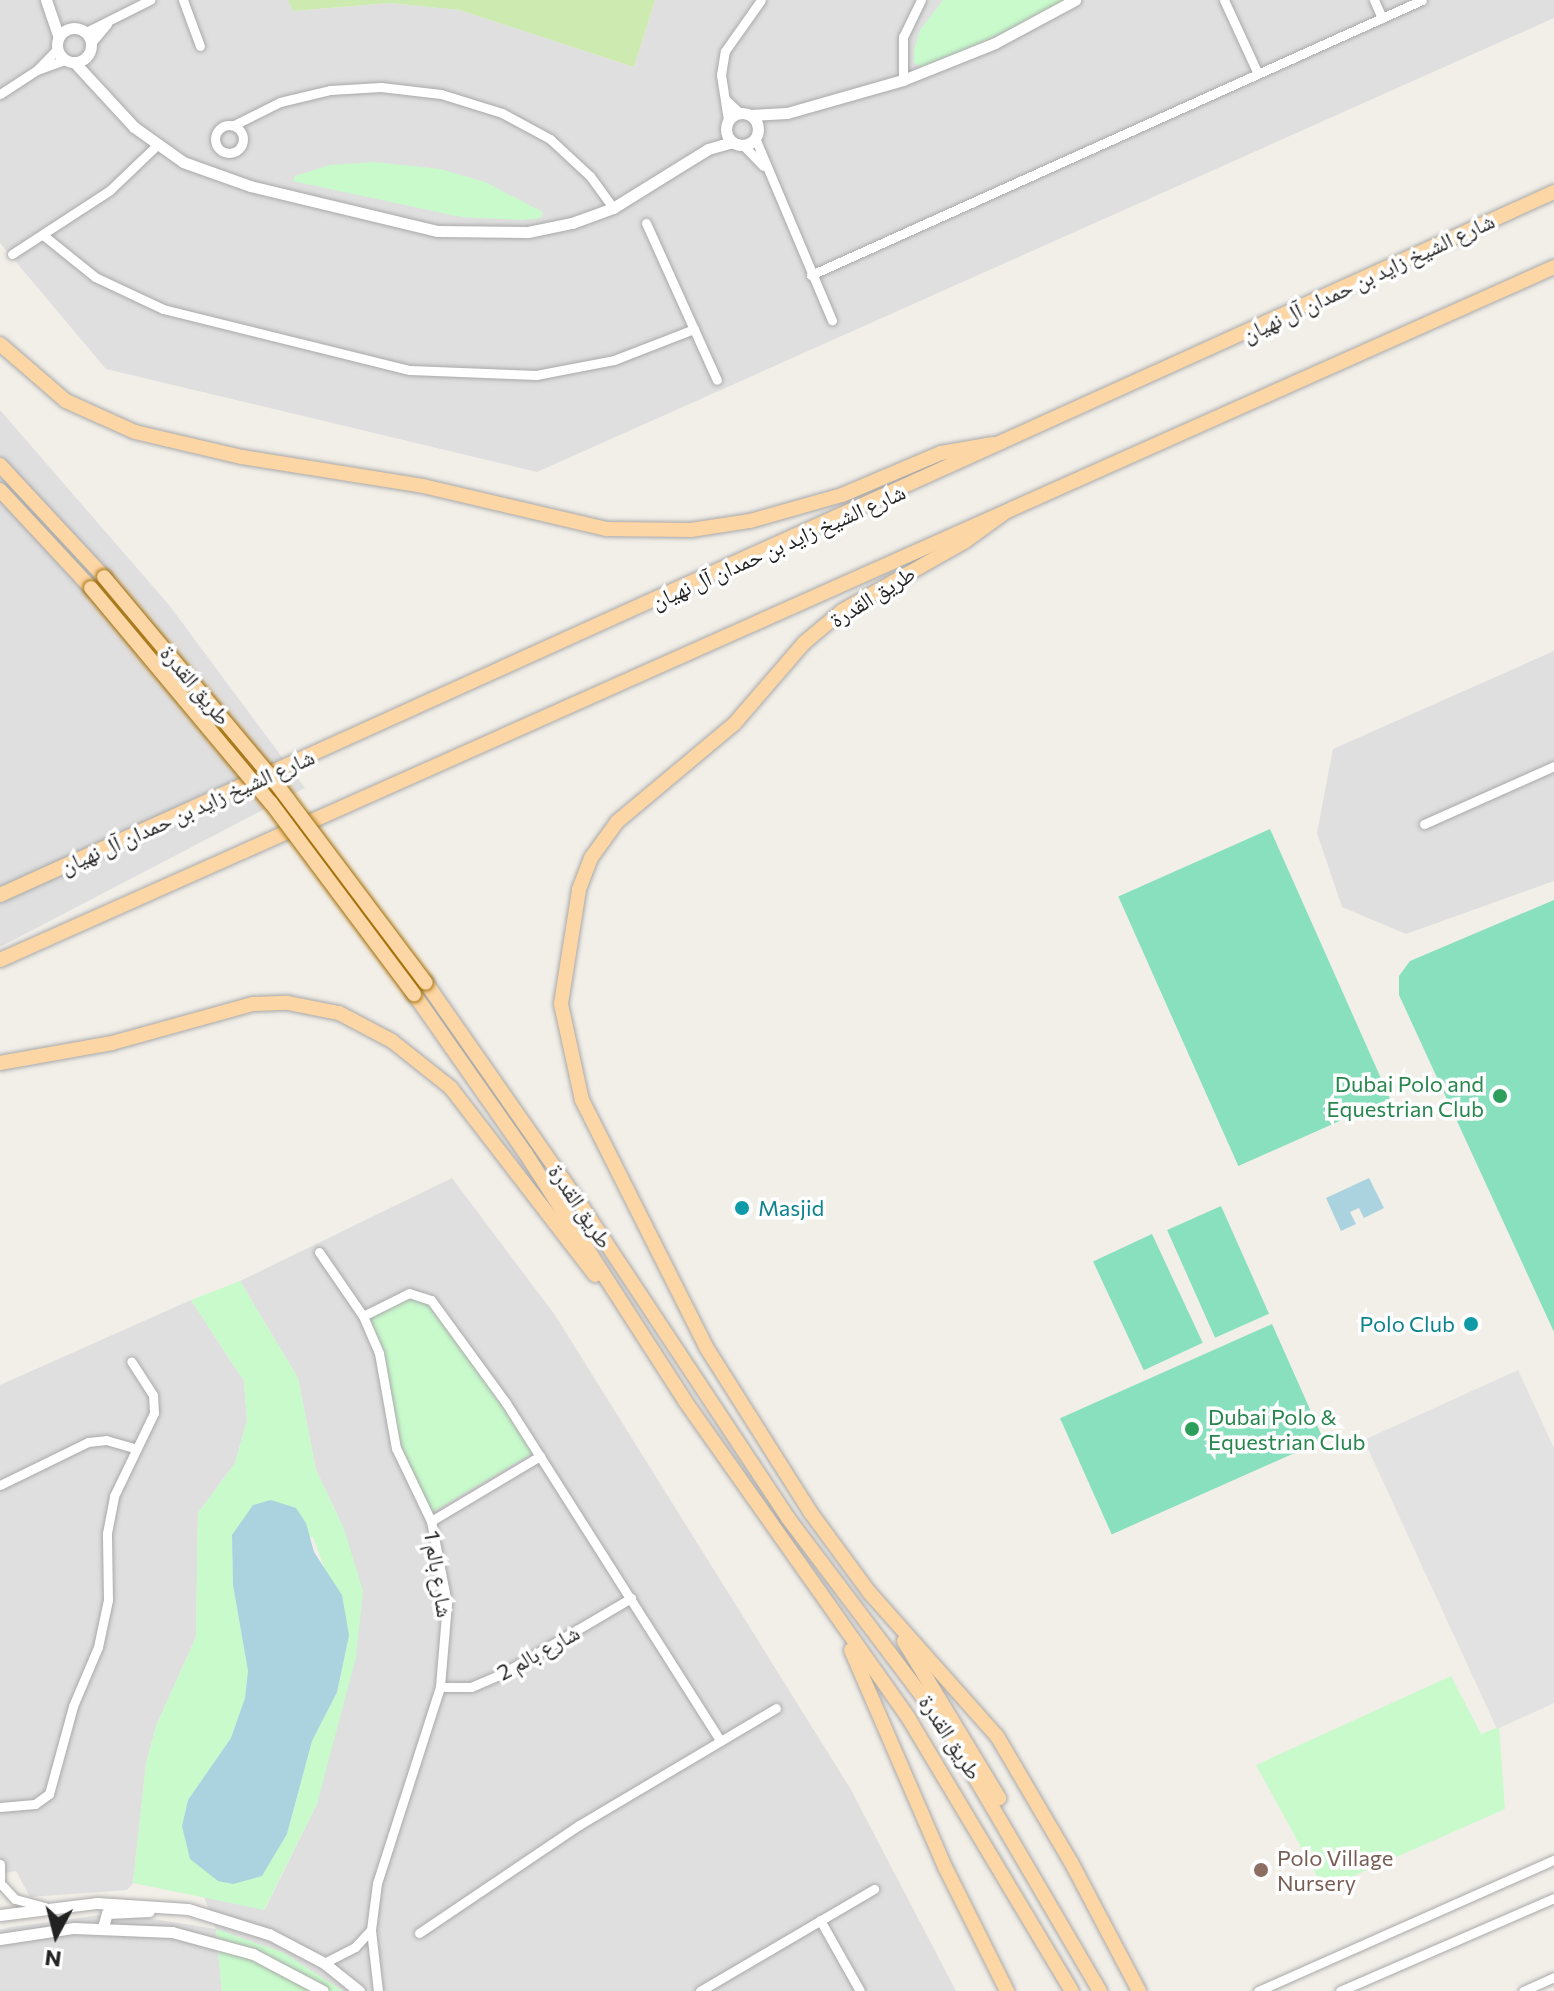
<!DOCTYPE html>
<meta charset="utf-8">
<style>
body{margin:0}
#map{position:relative;width:1554px;height:1991px;overflow:hidden;background:#f2efe9;font-family:Commissioner,"Noto Naskh Arabic",sans-serif}
div>[style]{position:absolute}
[style*='--x']{left:calc(var(--x)*1px);top:calc(var(--y)*1px);width:calc(var(--w)*1px);rotate:calc(var(--a)*1deg)}
.residential>*{inset:0;background:#e0dfdf}
.grass>*{inset:0;background:#cdebb0}
.park>*{inset:0;background:#c8facc}
.pitch>*{inset:0;background:#88e0be;transform-origin:0 0}
.parking>*{inset:0;background:#e2e2e2}
.water>*{inset:0;background:#aad3df}
.roads{filter:drop-shadow(0 0 2px #a9a9a9) drop-shadow(0 0 2px #a9a9a9)}
.minor>*{height:9px;margin:-4.5px;padding:0 4.5px;transform-origin:4.5px;border-radius:4.5px;background:#fff}
.minor>.ring{margin:-4.5px;padding:0;box-sizing:content-box;background:none;border:9px solid #fff;border-radius:50%}
.tertiary>*{height:11px;margin:-5.5px;padding:0 5.5px;transform-origin:5.5px;border-radius:5.5px;background:#fff}
.tertiary>.ring{margin:-5.5px;padding:0;box-sizing:content-box;background:none;border:11px solid #fff;border-radius:50%}
.primary>*{height:14px;margin:-7px;padding:0 7px;transform-origin:7px;border-radius:7px;background:#fcd6a4}
.bridges{filter:drop-shadow(0 0 2px #a06b00) drop-shadow(0 0 2px #a06b00)}
.primary-bridge>*{height:14px;margin:-7px;padding:0 7px;transform-origin:7px;border-radius:7px;background:#fcd6a4}
.dots>*{width:22px;height:22px;translate:-50% -50%;box-sizing:border-box;border:4px solid #fff;border-radius:50%}
span{translate:-50% -50%;white-space:nowrap;text-align:center;line-height:1.15;-webkit-text-stroke:7px #fff;paint-order:stroke}
.street-label{font-size:22px;color:#222}
.leisure-label{font-size:22px;color:#27864d}
.right{translate:-100% -50%;text-align:right}
.left{translate:0 -50%;text-align:left}
.culture-label{font-size:22px;color:#0d838f}
.education-label{font-size:22px;color:#785e54}
.north{position:absolute;left:16px;top:1895px;width:80px;height:80px;-webkit-text-stroke:6px #fff;paint-order:stroke;rotate:187deg;font-size:22px;font-weight:700;line-height:32px;text-align:center;color:#222}
.north::after{content:'';display:block;margin:auto;width:28px;height:36px;background:#222;clip-path:polygon(50% 0,100% 100%,50% 72%,0 100%)}
</style>
<div id="map">
<div class="residential">
<i style="clip-path:polygon(0 0,288px 0,294px 11px,390px 3px,459px 10px,634px 67px,655px 0,1554px 0,1554px 18px,537px 472px,106px 369px,0 243px)"></i>
<i style="clip-path:polygon(0 410px,169px 605px,305px 788px,0 947px)"></i>
<i style="clip-path:polygon(1554px 651px,1554px 881px,1406px 934px,1342px 907px,1317px 833px,1333px 749px)"></i>
<i style="clip-path:polygon(452px 1178px,555px 1315px,850px 1788px,956px 1991px,343px 1991px,282px 1952px,216px 1930px,222px 1991px,0 1991px,0 1930px,11px 1927px,116px 1913px,216px 1929px,203px 1894px,265px 1909px,317px 1804px,344px 1529px,316px 1470px,298px 1378px,240px 1281px)"></i>
<i style="clip-path:polygon(191px 1300px,244px 1381px,247px 1420px,235px 1463px,198px 1513px,196px 1637px,156px 1726px,146px 1764px,133px 1883px,127px 1890px,30px 1897px,16px 1871px,0 1874px,0 1385px)"></i>
</div>
<div class="grass">
<i style="clip-path:polygon(288px 0,655px 0,634px 67px,459px 10px,390px 3px,293px 11px)"></i>
</div>
<div class="park">
<i style="clip-path:polygon(943px 0,1072px 0,926px 69px,914px 63px,914px 50px,920px 30px)"></i>
<i style="clip-path:polygon(374px 162px,440px 169px,485px 182px,543px 212px,541px 218px,521px 220px,461px 217px,293px 181px,295px 176px,330px 165px)"></i>
<i style="clip-path:polygon(evenodd,240px 1281px,298px 1378px,316px 1470px,344px 1529px,363px 1591px,356px 1657px,317px 1804px,264px 1910px,133px 1883px,146px 1764px,156px 1726px,196px 1637px,198px 1513px,235px 1463px,247px 1420px,244px 1381px,191px 1300px,240px 1281px,232px 1535px,313px 1537px,349px 1635px,337px 1692px,312px 1741px,287px 1834px,262px 1876px,182px 1826px,188px 1800px,231px 1738px,245px 1698px,248px 1671px,233px 1585px,232px 1535px)"></i>
<i style="clip-path:polygon(415px 1296px,426px 1300px,444px 1321px,535px 1452px,429px 1514px,401px 1459px,388px 1377px,365px 1319px)"></i>
<i style="clip-path:polygon(1451px 1676px,1481px 1734px,1499px 1727px,1505px 1809px,1324px 1889px,1256px 1765px)"></i>
<i style="clip-path:polygon(216px 1929px,282px 1952px,343px 1991px,222px 1991px)"></i>
</div>
<div class="pitch">
<i style="left:1270px;top:829px;width:295px;height:166px;rotate:66deg"></i>
<i style="clip-path:polygon(1554px 900px,1554px 1332px,1399px 995px,1399px 976px,1410px 961px)"></i>
<i style="left:1221px;top:1206px;width:118px;height:59px;rotate:66deg"></i>
<i style="left:1152px;top:1234px;width:120px;height:65px;rotate:65deg"></i>
<i style="left:1272px;top:1324px;width:127px;height:232px;rotate:66deg"></i>
</div>
<div class="parking">
<i style="clip-path:polygon(1518px 1370px,1554px 1448px,1554px 1703px,1497px 1729px,1364px 1440px)"></i>
</div>
<div class="water">
<i style="clip-path:polygon(1369px 1178px,1384px 1208px,1364px 1218px,1359px 1208px,1350px 1212px,1356px 1224px,1341px 1231px,1326px 1198px)"></i>
<i style="clip-path:polygon(271px 1500px,296px 1508px,306px 1523px,314px 1552px,342px 1595px,349px 1635px,337px 1692px,312px 1741px,287px 1834px,262px 1876px,233px 1884px,218px 1881px,190px 1859px,182px 1826px,188px 1800px,231px 1738px,245px 1698px,248px 1671px,233px 1585px,232px 1535px,253px 1505px)"></i>
</div>
<div class="roads">
<div class="minor">
<i style="--x:183;--y:0;--w:49;--a:69.7"></i>
<i style="--x:1224;--y:0;--w:81;--a:65.3"></i>
<i style="--x:1374;--y:0;--w:20;--a:66"></i>
<i style="--x:86;--y:32;--w:72;--a:-26.6"></i>
<i style="--x:91;--y:43;--w:25;--a:-50"></i>
<i style="--x:37;--y:70;--w:29;--a:-46"></i>
<i style="--x:903;--y:80;--w:43;--a:-90"></i>
<i style="--x:903;--y:37;--w:41;--a:-64.1"></i>
<i style="--x:0;--y:94;--w:44;--a:-33"></i>
<i style="--x:37;--y:70;--w:30;--a:-20"></i>
<i style="--x:726;--y:100;--w:19;--a:43"></i>
<i style="--x:728;--y:120;--w:46;--a:-98.8"></i>
<i style="--x:721;--y:75;--w:24;--a:-81"></i>
<i style="--x:725;--y:51;--w:62;--a:-54.8"></i>
<i class="ring" style="left:215px;top:125px;width:19px;height:19px"></i>
<i style="--x:234;--y:125;--w:51;--a:-26.6"></i>
<i style="--x:280;--y:102;--w:51;--a:-13.5"></i>
<i style="--x:330;--y:90;--w:51;--a:-3.4"></i>
<i style="--x:381;--y:87;--w:60;--a:6.7"></i>
<i style="--x:441;--y:94;--w:64;--a:17.3"></i>
<i style="--x:502;--y:113;--w:55;--a:28.4"></i>
<i style="--x:550;--y:139;--w:54;--a:42.8"></i>
<i style="--x:590;--y:176;--w:39;--a:54"></i>
<i style="--x:755;--y:138;--w:198;--a:67.1"></i>
<i style="--x:743;--y:145;--w:29;--a:46"></i>
<i style="--x:646;--y:223;--w:172;--a:65.7"></i>
<i style="--x:43;--y:235;--w:67;--a:38.9"></i>
<i style="--x:95;--y:277;--w:75;--a:25.2"></i>
<i style="--x:163;--y:309;--w:254;--a:13.9"></i>
<i style="--x:410;--y:370;--w:126;--a:2.3"></i>
<i style="--x:536;--y:375;--w:79;--a:-10.9"></i>
<i style="--x:614;--y:360;--w:86;--a:-21.2"></i>
<i style="--x:12;--y:254;--w:117;--a:-33.1"></i>
<i style="--x:110;--y:190;--w:64;--a:-43.7"></i>
<i style="--x:811;--y:275;--w:670;--a:-24.23"></i>
<i style="--x:1424;--y:824;--w:142;--a:-24"></i>
<i style="--x:319;--y:1252;--w:78;--a:55.5"></i>
<i style="--x:363;--y:1316;--w:40;--a:66.6"></i>
<i style="--x:379;--y:1353;--w:97;--a:79.9"></i>
<i style="--x:396;--y:1448;--w:81;--a:64.4"></i>
<i style="--x:431;--y:1521;--w:84;--a:79"></i>
<i style="--x:447;--y:1603;--w:84;--a:94.8"></i>
<i style="--x:440;--y:1687;--w:206;--a:107.8"></i>
<i style="--x:377;--y:1883;--w:47;--a:97.3"></i>
<i style="--x:371;--y:1930;--w:61;--a:83.5"></i>
<i style="--x:363;--y:1316;--w:51;--a:-26.6"></i>
<i style="--x:409;--y:1293;--w:23;--a:18"></i>
<i style="--x:431;--y:1300;--w:127;--a:53.9"></i>
<i style="--x:506;--y:1403;--w:399;--a:57.6"></i>
<i style="--x:0;--y:1485;--w:98;--a:-26"></i>
<i style="--x:88;--y:1442;--w:18;--a:-6"></i>
<i style="--x:106;--y:1440;--w:29;--a:16"></i>
<i style="--x:431;--y:1521;--w:127;--a:-30.8"></i>
<i style="--x:440;--y:1687;--w:31;--a:0"></i>
<i style="--x:471;--y:1687;--w:34;--a:-23"></i>
<i style="--x:502;--y:1674;--w:150;--a:-30.5"></i>
<i style="--x:0;--y:1807;--w:35;--a:-5"></i>
<i style="--x:35;--y:1804;--w:17;--a:-36"></i>
<i style="--x:49;--y:1794;--w:91;--a:-74.7"></i>
<i style="--x:73;--y:1706;--w:64;--a:-67"></i>
<i style="--x:98;--y:1647;--w:48;--a:-78"></i>
<i style="--x:108;--y:1600;--w:67;--a:-90.9"></i>
<i style="--x:107;--y:1533;--w:38;--a:-79"></i>
<i style="--x:114;--y:1496;--w:92;--a:-64.3"></i>
<i style="--x:154;--y:1413;--w:18;--a:-93"></i>
<i style="--x:153;--y:1395;--w:40;--a:-122.9"></i>
<i style="--x:0;--y:1864;--w:20;--a:90"></i>
<i style="--x:0;--y:1883;--w:22;--a:47"></i>
<i style="--x:15;--y:1899;--w:31;--a:15"></i>
<i style="--x:820;--y:1920;--w:81;--a:60.6"></i>
<i style="--x:419;--y:1933;--w:193;--a:-34"></i>
<i style="--x:579;--y:1825;--w:229;--a:-30.7"></i>
<i style="--x:324;--y:1963;--w:35;--a:-27"></i>
<i style="--x:355;--y:1947;--w:23;--a:-47"></i>
<i style="--x:700;--y:1991;--w:202;--a:-30.4"></i>
<i style="--x:1258;--y:1991;--w:324;--a:-23.9"></i>
<i style="--x:1340;--y:1991;--w:233;--a:-23.5"></i>
<i style="--x:1523;--y:1991;--w:34;--a:-24"></i>
</div>
<div class="tertiary">
<i style="--x:46;--y:0;--w:39;--a:71"></i>
<i class="ring" style="left:57px;top:28px;width:23px;height:23px"></i>
<i style="--x:75;--y:63;--w:87;--a:47.3"></i>
<i style="--x:134;--y:127;--w:60;--a:35.5"></i>
<i style="--x:183;--y:162;--w:71;--a:19.7"></i>
<i style="--x:250;--y:186;--w:193;--a:13.5"></i>
<i style="--x:438;--y:231;--w:90;--a:0.6"></i>
<i style="--x:528;--y:232;--w:45;--a:-11.6"></i>
<i style="--x:572;--y:223;--w:44;--a:-20.1"></i>
<i style="--x:613;--y:208;--w:112;--a:-31.8"></i>
<i style="--x:708;--y:149;--w:25;--a:-16"></i>
<i class="ring" style="left:726px;top:113px;width:21px;height:21px"></i>
<i style="--x:750;--y:115;--w:37;--a:-3"></i>
<i style="--x:787;--y:113;--w:121;--a:-15.9"></i>
<i style="--x:903;--y:80;--w:99;--a:-21.9"></i>
<i style="--x:995;--y:43;--w:91;--a:-28.3"></i>
<i style="--x:0;--y:1915;--w:98;--a:-7.1"></i>
<i style="--x:97;--y:1903;--w:91;--a:3.8"></i>
<i style="--x:188;--y:1909;--w:85;--a:17.2"></i>
<i style="--x:269;--y:1934;--w:62;--a:27.8"></i>
<i style="--x:324;--y:1963;--w:45;--a:38.7"></i>
<i style="--x:103;--y:1927;--w:15;--a:-74"></i>
<i style="--x:107;--y:1913;--w:42;--a:-2.7"></i>
<i style="--x:0;--y:1939;--w:75;--a:-8.5"></i>
<i style="--x:74;--y:1928;--w:98;--a:2.3"></i>
<i style="--x:172;--y:1932;--w:84;--a:15.2"></i>
<i style="--x:253;--y:1954;--w:79;--a:27.9"></i>
</div>
<div class="primary">
<i style="--x:0;--y:344;--w:87;--a:40.8"></i>
<i style="--x:66;--y:401;--w:76;--a:24.2"></i>
<i style="--x:135;--y:432;--w:110;--a:13.2"></i>
<i style="--x:242;--y:457;--w:183;--a:9.1"></i>
<i style="--x:423;--y:486;--w:189;--a:13.2"></i>
<i style="--x:607;--y:529;--w:84;--a:0.7"></i>
<i style="--x:691;--y:530;--w:60;--a:-8.7"></i>
<i style="--x:750;--y:521;--w:96;--a:-15.8"></i>
<i style="--x:842;--y:495;--w:108;--a:-23"></i>
<i style="--x:941;--y:453;--w:53;--a:-9.8"></i>
<i style="--x:0;--y:465;--w:153;--a:47.1"></i>
<i style="--x:0;--y:490;--w:134;--a:47.1"></i>
<i style="--x:1004;--y:513;--w:49;--a:144.1"></i>
<i style="--x:964;--y:542;--w:140;--a:150.5"></i>
<i style="--x:842;--y:611;--w:50;--a:139.9"></i>
<i style="--x:804;--y:643;--w:107;--a:130.8"></i>
<i style="--x:734;--y:724;--w:153;--a:140.1"></i>
<i style="--x:617;--y:822;--w:44;--a:125.8"></i>
<i style="--x:591;--y:858;--w:34;--a:111"></i>
<i style="--x:579;--y:890;--w:115;--a:99"></i>
<i style="--x:561;--y:1004;--w:98;--a:77.7"></i>
<i style="--x:582;--y:1100;--w:276;--a:63.3"></i>
<i style="--x:706;--y:1347;--w:196;--a:57.7"></i>
<i style="--x:811;--y:1513;--w:98;--a:53.7"></i>
<i style="--x:869;--y:1592;--w:193;--a:48.4"></i>
<i style="--x:997;--y:1736;--w:146;--a:59.6"></i>
<i style="--x:1071;--y:1862;--w:146;--a:62.2"></i>
<i style="--x:0;--y:895;--w:1706;--a:-24.34"></i>
<i style="--x:0;--y:960;--w:1702;--a:-24.03"></i>
<i style="--x:426;--y:983;--w:267;--a:55.1"></i>
<i style="--x:579;--y:1202;--w:379;--a:56.5"></i>
<i style="--x:788;--y:1518;--w:261;--a:53"></i>
<i style="--x:945;--y:1726;--w:307;--a:59.7"></i>
<i style="--x:414;--y:994;--w:195;--a:55"></i>
<i style="--x:526;--y:1154;--w:294;--a:57.2"></i>
<i style="--x:685;--y:1401;--w:389;--a:54.8"></i>
<i style="--x:909;--y:1719;--w:317;--a:59.1"></i>
<i style="--x:0;--y:1063;--w:114;--a:-10.1"></i>
<i style="--x:112;--y:1043;--w:146;--a:-15.5"></i>
<i style="--x:253;--y:1004;--w:35;--a:-2"></i>
<i style="--x:288;--y:1003;--w:52;--a:11.1"></i>
<i style="--x:339;--y:1013;--w:60;--a:27.8"></i>
<i style="--x:392;--y:1041;--w:75;--a:38.5"></i>
<i style="--x:451;--y:1088;--w:236;--a:52.4"></i>
<i style="--x:904;--y:1641;--w:184;--a:58.8"></i>
<i style="--x:851;--y:1650;--w:236;--a:66.6"></i>
<i style="--x:945;--y:1867;--w:139;--a:63.4"></i>
</div>
</div>
<div class="bridges">
<div class="primary-bridge">
<i style="--x:104;--y:577;--w:257;--a:50.1"></i>
<i style="--x:269;--y:774;--w:261;--a:53.1"></i>
<i style="--x:91;--y:588;--w:280;--a:50.1"></i>
<i style="--x:271;--y:803;--w:239;--a:53.2"></i>
</div>
</div>
<div class="dots">
<i style="left:1500px;top:1096px;background:#2e9e5b"></i>
<i style="left:742px;top:1208px;background:#0f9aa8"></i>
<i style="left:1471px;top:1324px;background:#0f9aa8"></i>
<i style="left:1192px;top:1429px;background:#2e9e5b"></i>
<i style="left:1261px;top:1870px;background:#8d6e63"></i>
</div>
<div class="street-label">
<span style="left:1368px;top:277px;rotate:-25deg">شارع الشيخ زايد بن حمدان آل نهيان</span>
<span style="left:778px;top:546px;rotate:-24deg">شارع الشيخ زايد بن حمدان آل نهيان</span>
<span style="left:872px;top:596px;rotate:-32deg">طريق القدرة</span>
<span style="left:196px;top:685px;rotate:50deg">طريق القدرة</span>
<span style="left:187px;top:811px;rotate:-24deg">شارع الشيخ زايد بن حمدان آل نهيان</span>
<span style="left:581px;top:1206px;rotate:56deg">طريق القدرة</span>
<span style="left:439px;top:1574px;rotate:81deg">شارع بالم 1</span>
<span style="left:538px;top:1652px;rotate:-29deg">شارع بالم 2</span>
<span style="left:951px;top:1737px;rotate:57deg">طريق القدرة</span>
</div>
<div class="leisure-label">
<span class="right" style="left:1484px;top:1096px">Dubai Polo and<br>Equestrian Club</span>
<span class="left" style="left:1208px;top:1429px">Dubai Polo &amp;<br>Equestrian Club</span>
</div>
<div class="culture-label">
<span class="left" style="left:758px;top:1208px">Masjid</span>
<span class="right" style="left:1455px;top:1324px">Polo Club</span>
</div>
<div class="education-label">
<span class="left" style="left:1277px;top:1870px">Polo Village<br>Nursery</span>
</div>
<div class="north">N</div>
</div>
